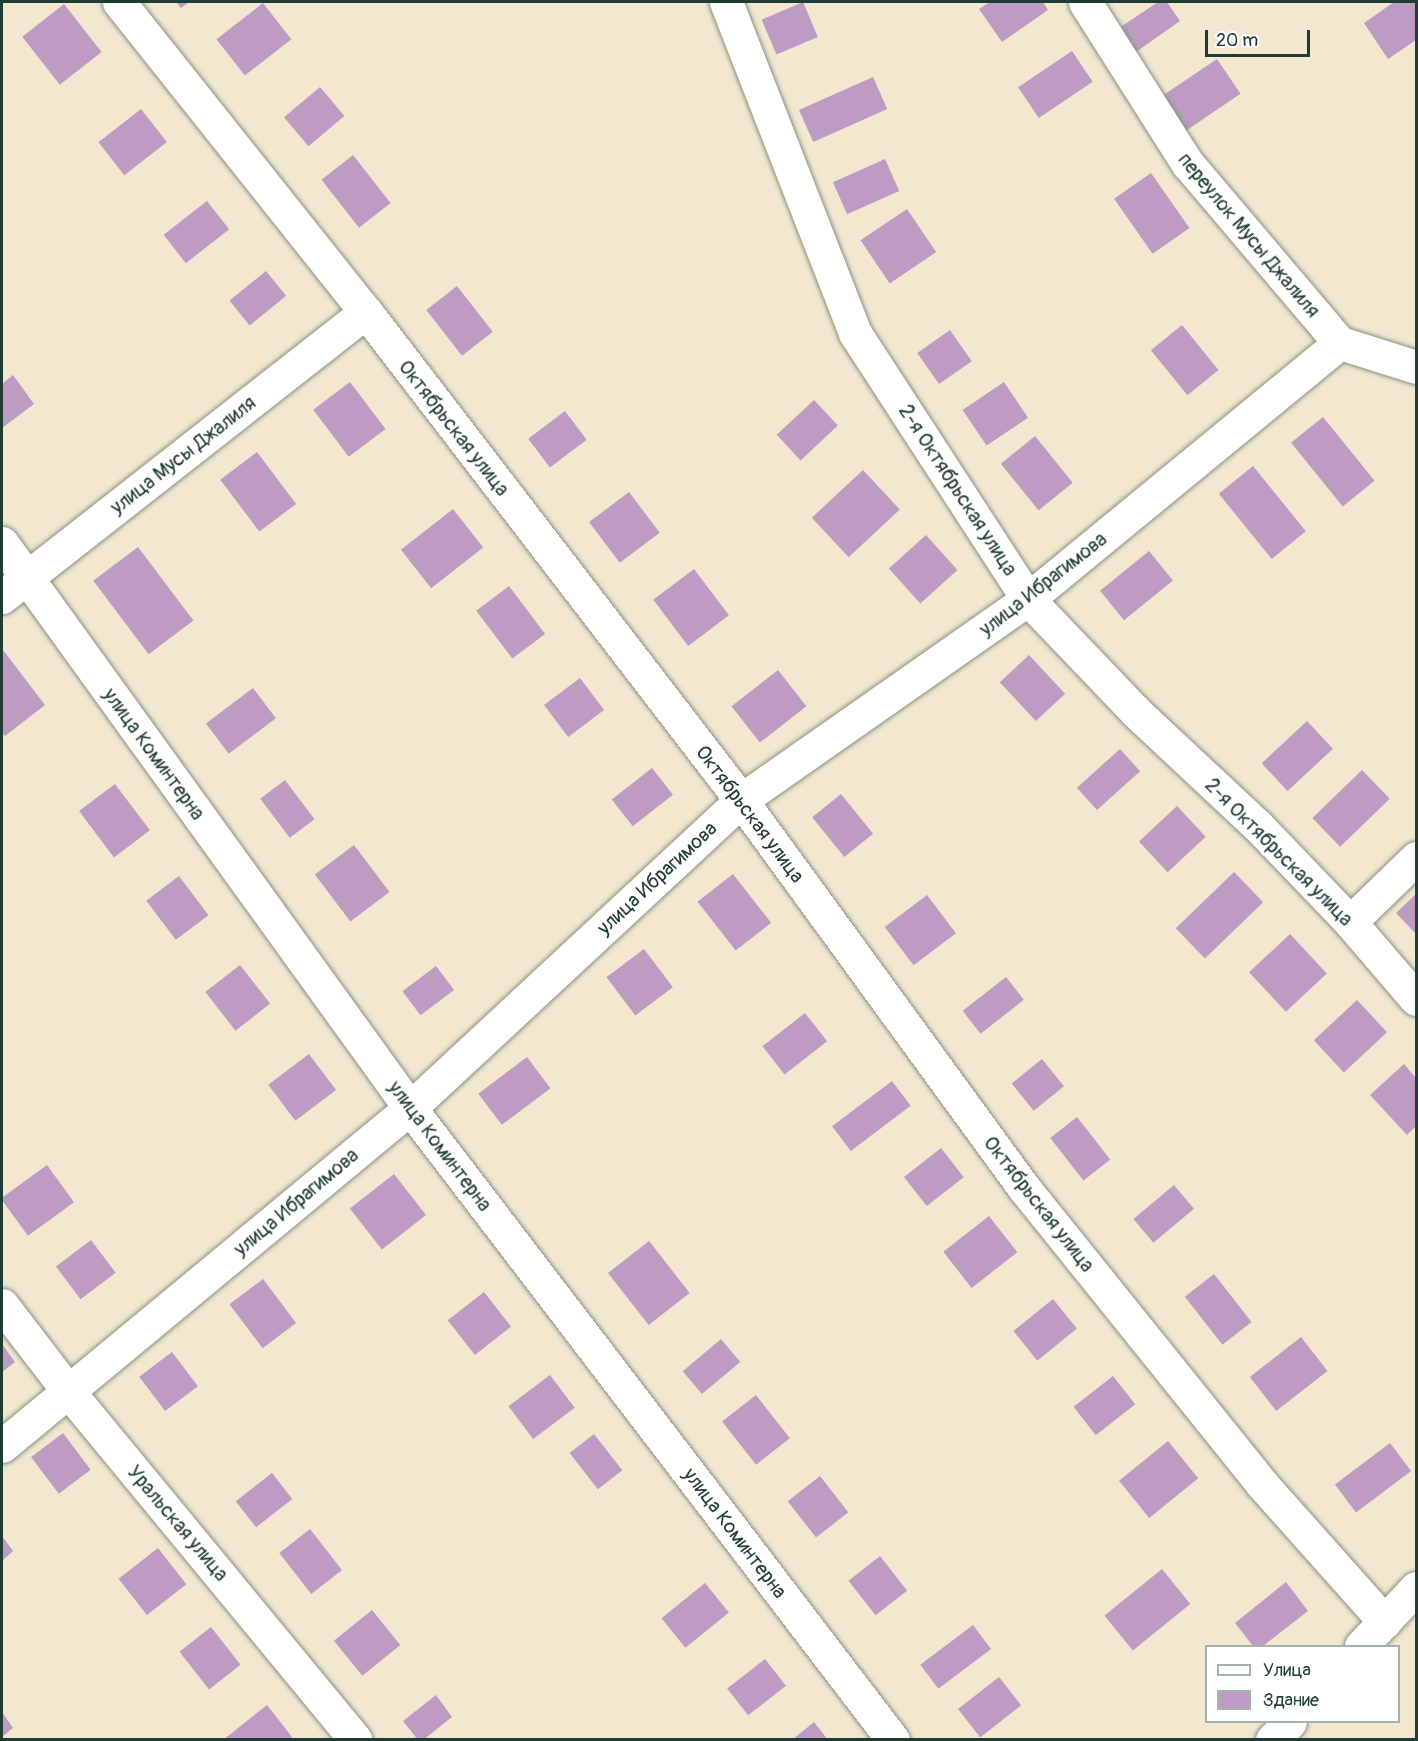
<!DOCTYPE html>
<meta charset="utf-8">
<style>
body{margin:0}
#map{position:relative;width:1418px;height:1741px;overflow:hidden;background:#f2e8d0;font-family:Pangolin,sans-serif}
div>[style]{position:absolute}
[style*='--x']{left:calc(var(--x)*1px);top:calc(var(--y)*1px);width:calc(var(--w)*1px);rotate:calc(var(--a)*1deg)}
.building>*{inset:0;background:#bd9bc2;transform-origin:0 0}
.roads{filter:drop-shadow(0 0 2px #889282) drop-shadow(0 0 2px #889282)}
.minor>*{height:33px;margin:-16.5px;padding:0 16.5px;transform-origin:16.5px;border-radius:16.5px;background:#fff}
span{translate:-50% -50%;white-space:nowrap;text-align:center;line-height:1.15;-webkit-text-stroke:6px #fff;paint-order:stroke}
.street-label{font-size:20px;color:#1f3d34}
.frame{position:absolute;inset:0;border:3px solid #1f3d34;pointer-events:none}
.legend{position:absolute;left:1205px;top:1645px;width:195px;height:78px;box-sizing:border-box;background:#fff;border:2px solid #a5b1ae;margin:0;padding:8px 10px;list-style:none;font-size:18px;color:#1f3d34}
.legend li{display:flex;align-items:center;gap:12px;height:30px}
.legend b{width:30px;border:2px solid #a5b1ae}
.scale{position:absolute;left:1205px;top:30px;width:105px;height:27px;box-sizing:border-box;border:3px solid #1f3d34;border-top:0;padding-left:8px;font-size:18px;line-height:21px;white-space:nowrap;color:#1f3d34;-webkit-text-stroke:4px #fff;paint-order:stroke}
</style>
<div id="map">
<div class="building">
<i style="clip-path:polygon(176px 2px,189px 2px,181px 8px)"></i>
<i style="left:803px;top:2px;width:38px;height:45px;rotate:67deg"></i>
<i style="clip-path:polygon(990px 2px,1043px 2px,1048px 10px,1002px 42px,979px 9px)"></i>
<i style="clip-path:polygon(1158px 2px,1167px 2px,1180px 21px,1136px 52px,1119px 28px)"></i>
<i style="clip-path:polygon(1394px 2px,1416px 2px,1416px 40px,1388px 59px,1364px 23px)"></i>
<i style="left:263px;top:3px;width:46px;height:59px;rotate:52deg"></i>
<i style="left:64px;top:4px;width:61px;height:53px;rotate:52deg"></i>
<i style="left:1072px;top:51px;width:37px;height:65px;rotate:56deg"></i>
<i style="left:1217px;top:59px;width:42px;height:65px;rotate:56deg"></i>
<i style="left:873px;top:77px;width:35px;height:81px;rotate:66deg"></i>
<i style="left:320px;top:87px;width:38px;height:47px;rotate:50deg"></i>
<i style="left:141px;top:109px;width:42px;height:54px;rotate:52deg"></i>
<i style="left:353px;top:155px;width:61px;height:40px;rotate:52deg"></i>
<i style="left:885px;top:159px;width:35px;height:57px;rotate:66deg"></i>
<i style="left:1151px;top:173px;width:67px;height:45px;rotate:55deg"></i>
<i style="left:207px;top:201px;width:36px;height:55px;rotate:52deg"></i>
<i style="left:907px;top:209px;width:52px;height:56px;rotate:56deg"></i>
<i style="left:266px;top:271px;width:32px;height:47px;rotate:51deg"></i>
<i style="left:457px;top:286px;width:58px;height:39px;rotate:52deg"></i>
<i style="left:1182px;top:325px;width:58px;height:40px;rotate:51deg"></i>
<i style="left:950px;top:330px;width:38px;height:40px;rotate:55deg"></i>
<i style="clip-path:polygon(13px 375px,34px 404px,2px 428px,2px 384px)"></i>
<i style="left:350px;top:382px;width:59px;height:46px;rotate:53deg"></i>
<i style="left:1004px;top:382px;width:43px;height:50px;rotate:56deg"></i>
<i style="left:814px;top:400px;width:35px;height:51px;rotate:47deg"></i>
<i style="left:565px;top:411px;width:36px;height:46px;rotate:53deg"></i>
<i style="left:1323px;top:417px;width:82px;height:41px;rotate:51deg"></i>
<i style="left:1035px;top:436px;width:60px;height:44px;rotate:51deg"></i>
<i style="left:257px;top:452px;width:65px;height:46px;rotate:53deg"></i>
<i style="left:1253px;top:466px;width:84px;height:44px;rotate:51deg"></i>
<i style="left:863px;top:470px;width:54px;height:70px;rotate:47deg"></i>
<i style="left:629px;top:492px;width:51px;height:50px;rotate:53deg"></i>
<i style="left:453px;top:509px;width:49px;height:66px;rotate:52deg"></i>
<i style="left:926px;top:535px;width:47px;height:50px;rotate:48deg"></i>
<i style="left:138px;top:547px;width:92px;height:56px;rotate:53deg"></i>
<i style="left:1149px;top:551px;width:38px;height:63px;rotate:51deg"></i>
<i style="left:694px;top:569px;width:58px;height:51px;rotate:53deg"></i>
<i style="left:509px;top:586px;width:60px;height:41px;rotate:53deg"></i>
<i style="clip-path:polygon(3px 650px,45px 705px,5px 736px,2px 732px)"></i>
<i style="left:1029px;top:655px;width:53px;height:40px;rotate:47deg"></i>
<i style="left:778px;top:670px;width:46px;height:59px;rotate:52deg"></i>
<i style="left:580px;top:678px;width:40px;height:45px;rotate:53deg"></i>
<i style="left:253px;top:688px;width:38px;height:59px;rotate:53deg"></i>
<i style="left:1307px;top:721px;width:38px;height:62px;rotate:47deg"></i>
<i style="left:1120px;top:749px;width:30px;height:58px;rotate:48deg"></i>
<i style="left:652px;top:768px;width:34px;height:51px;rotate:52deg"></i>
<i style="left:1362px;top:770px;width:40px;height:69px;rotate:46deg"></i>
<i style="left:285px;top:780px;width:49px;height:31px;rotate:53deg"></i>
<i style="left:115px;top:784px;width:58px;height:45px;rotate:53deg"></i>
<i style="left:841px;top:794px;width:51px;height:37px;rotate:51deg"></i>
<i style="left:1177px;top:806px;width:42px;height:52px;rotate:47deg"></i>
<i style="left:354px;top:845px;width:59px;height:49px;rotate:53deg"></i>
<i style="left:1234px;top:872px;width:42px;height:81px;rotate:46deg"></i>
<i style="left:733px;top:874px;width:62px;height:45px;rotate:52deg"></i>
<i style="left:179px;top:876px;width:49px;height:41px;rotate:53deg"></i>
<i style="clip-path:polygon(1416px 894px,1416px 934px,1396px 913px)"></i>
<i style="left:927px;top:895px;width:48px;height:53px;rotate:53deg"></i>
<i style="left:1290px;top:934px;width:54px;height:56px;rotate:47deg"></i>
<i style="left:644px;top:949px;width:48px;height:47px;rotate:53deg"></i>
<i style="left:240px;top:965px;width:49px;height:44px;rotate:52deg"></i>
<i style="left:436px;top:966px;width:30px;height:42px;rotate:53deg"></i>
<i style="left:1006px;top:977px;width:29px;height:55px;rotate:52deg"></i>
<i style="left:1357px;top:1000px;width:44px;height:59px;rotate:47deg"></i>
<i style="left:805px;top:1013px;width:36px;height:54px;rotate:52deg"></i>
<i style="left:309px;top:1054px;width:45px;height:51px;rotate:53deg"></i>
<i style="left:527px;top:1057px;width:39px;height:61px;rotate:53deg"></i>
<i style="left:1042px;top:1059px;width:35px;height:39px;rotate:51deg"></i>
<i style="clip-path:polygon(1404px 1064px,1416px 1078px,1416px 1126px,1407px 1135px,1370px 1095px)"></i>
<i style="left:892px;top:1081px;width:31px;height:75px;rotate:53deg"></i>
<i style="left:1077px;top:1117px;width:54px;height:34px;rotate:52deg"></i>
<i style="left:941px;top:1148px;width:37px;height:47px;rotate:52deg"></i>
<i style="left:47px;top:1165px;width:46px;height:57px;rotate:54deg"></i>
<i style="left:394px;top:1174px;width:52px;height:56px;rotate:52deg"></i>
<i style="left:1174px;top:1185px;width:31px;height:53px;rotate:50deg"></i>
<i style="left:989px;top:1216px;width:46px;height:58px;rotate:52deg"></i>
<i style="left:91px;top:1240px;width:41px;height:44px;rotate:53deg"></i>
<i style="left:649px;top:1241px;width:66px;height:52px;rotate:52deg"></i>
<i style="left:1214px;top:1274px;width:61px;height:37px;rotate:52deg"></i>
<i style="left:263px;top:1279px;width:55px;height:42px;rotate:53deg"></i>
<i style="left:484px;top:1292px;width:44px;height:46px;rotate:52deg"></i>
<i style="left:1053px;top:1299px;width:38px;height:51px;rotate:51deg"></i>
<i style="left:1301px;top:1337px;width:43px;height:65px;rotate:52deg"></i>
<i style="left:721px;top:1339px;width:30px;height:50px;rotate:50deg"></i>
<i style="clip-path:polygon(2px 1344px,15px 1362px,2px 1372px)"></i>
<i style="left:172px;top:1352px;width:43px;height:41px;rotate:53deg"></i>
<i style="left:550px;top:1375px;width:41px;height:52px;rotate:53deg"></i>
<i style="left:1113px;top:1376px;width:36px;height:50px;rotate:52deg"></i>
<i style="left:756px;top:1395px;width:55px;height:43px;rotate:52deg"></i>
<i style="left:63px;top:1433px;width:46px;height:40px;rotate:53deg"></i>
<i style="left:594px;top:1434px;width:46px;height:31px;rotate:52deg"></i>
<i style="left:1168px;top:1441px;width:48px;height:63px;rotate:51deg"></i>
<i style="left:1390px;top:1443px;width:35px;height:69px;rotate:53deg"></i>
<i style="left:272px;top:1473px;width:33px;height:46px;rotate:52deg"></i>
<i style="left:820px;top:1476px;width:46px;height:41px;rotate:52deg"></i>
<i style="left:310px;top:1529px;width:52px;height:39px;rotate:52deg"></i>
<i style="clip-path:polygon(2px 1536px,13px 1551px,2px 1561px)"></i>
<i style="left:158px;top:1548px;width:46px;height:50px;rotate:52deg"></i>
<i style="left:880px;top:1556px;width:44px;height:40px;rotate:52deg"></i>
<i style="left:1162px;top:1569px;width:45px;height:74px;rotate:51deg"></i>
<i style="clip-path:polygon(1286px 1582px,1308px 1611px,1263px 1646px,1253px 1646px,1235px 1623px)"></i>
<i style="left:705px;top:1583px;width:38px;height:56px;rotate:51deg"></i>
<i style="left:372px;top:1610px;width:45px;height:49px;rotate:51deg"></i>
<i style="left:973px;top:1625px;width:30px;height:66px;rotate:53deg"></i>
<i style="left:211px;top:1627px;width:48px;height:40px;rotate:52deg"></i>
<i style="left:765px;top:1659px;width:34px;height:48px;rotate:52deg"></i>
<i style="left:999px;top:1677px;width:36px;height:52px;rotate:52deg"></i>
<i style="clip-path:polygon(436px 1695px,452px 1717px,423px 1740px,418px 1740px,403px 1721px)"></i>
<i style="clip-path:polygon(267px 1705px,292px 1737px,288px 1740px,223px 1740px)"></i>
<i style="clip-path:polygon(2px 1712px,13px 1728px,2px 1737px)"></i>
<i style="clip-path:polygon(814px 1722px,828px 1740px,792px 1740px)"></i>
</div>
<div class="roads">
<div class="minor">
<i style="--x:119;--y:2;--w:396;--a:51.5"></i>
<i style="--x:366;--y:312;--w:615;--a:52.46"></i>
<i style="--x:741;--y:800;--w:480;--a:53.9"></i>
<i style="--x:1024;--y:1188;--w:378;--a:51.2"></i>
<i style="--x:1261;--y:1483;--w:186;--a:48.3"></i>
<i style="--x:726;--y:2;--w:355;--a:68.7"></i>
<i style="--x:855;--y:333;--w:317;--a:57"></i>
<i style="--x:1028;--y:599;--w:156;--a:46.3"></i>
<i style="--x:1136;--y:712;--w:167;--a:43.1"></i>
<i style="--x:1258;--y:826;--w:133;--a:46.2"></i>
<i style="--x:1350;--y:922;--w:101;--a:49.4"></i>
<i style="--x:1085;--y:2;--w:192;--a:57.6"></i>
<i style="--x:1188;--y:164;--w:235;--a:49.7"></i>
<i style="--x:1340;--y:343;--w:80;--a:17.5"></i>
<i style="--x:2;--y:543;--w:697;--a:54.17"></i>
<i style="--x:410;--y:1108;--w:795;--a:52.61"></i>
<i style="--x:2;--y:597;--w:462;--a:-38.1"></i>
<i style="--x:1350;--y:922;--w:92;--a:-44.1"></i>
<i style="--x:2;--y:1305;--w:108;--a:52.5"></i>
<i style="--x:68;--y:1391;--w:452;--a:50.5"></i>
<i style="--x:2;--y:1446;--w:530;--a:-39.64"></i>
<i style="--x:410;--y:1108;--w:452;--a:-42.9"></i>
<i style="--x:741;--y:800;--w:350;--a:-35"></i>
<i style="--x:1028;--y:599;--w:404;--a:-39.4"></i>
<i style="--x:1361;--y:1646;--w:80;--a:-46.5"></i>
<i style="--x:1272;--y:1740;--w:25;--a:-45"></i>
</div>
</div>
<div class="street-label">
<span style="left:1249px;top:235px;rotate:50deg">переулок Мусы Джалиля</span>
<span style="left:454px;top:428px;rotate:52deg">Октябрьская улица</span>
<span style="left:183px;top:455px;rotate:-38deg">улица Мусы Джалиля</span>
<span style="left:958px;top:490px;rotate:57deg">2-я Октябрьская улица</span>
<span style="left:1043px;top:584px;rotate:-38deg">улица Ибрагимова</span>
<span style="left:154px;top:754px;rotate:54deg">улица Коминтерна</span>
<span style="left:750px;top:814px;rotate:53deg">Октябрьская улица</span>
<span style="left:1279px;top:852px;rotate:45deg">2-я Октябрьская улица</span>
<span style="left:657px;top:878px;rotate:-43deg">улица Ибрагимова</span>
<span style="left:440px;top:1146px;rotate:53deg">улица Коминтерна</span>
<span style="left:296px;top:1202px;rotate:-40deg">улица Ибрагимова</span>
<span style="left:1039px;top:1204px;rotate:52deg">Октябрьская улица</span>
<span style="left:178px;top:1523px;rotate:50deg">Уральская улица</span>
<span style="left:735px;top:1533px;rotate:53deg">улица Коминтерна</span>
</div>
<div class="frame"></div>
<ul class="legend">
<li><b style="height:8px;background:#fff"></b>Улица</li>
<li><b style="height:16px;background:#bd9bc2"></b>Здание</li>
</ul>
<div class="scale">20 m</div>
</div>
